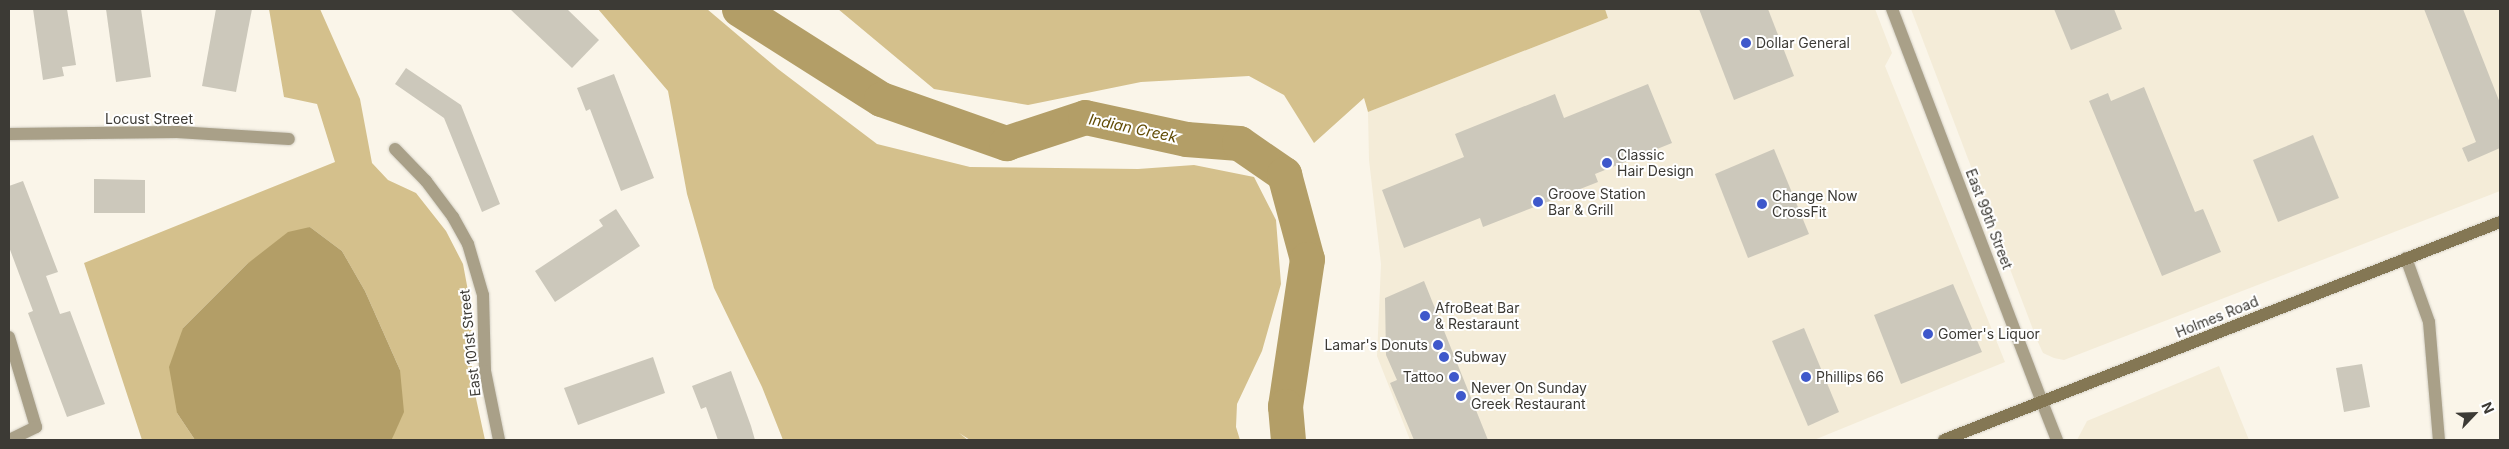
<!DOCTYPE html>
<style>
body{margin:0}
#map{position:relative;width:2509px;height:449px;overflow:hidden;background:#faf5e9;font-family:Inter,sans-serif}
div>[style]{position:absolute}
.built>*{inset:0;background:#f4ecd8}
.green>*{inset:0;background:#d4c08c}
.water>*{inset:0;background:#b39e67}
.river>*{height:35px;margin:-17.5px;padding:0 17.5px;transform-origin:17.5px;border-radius:17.5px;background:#b39e67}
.building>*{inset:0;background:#ccc8bb}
.roads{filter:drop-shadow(0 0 1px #d4d0c5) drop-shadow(0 0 1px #d4d0c5)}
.minor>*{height:12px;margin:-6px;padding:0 6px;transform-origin:6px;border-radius:6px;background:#a9a088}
.tertiary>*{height:12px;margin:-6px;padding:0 6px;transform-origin:6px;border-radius:6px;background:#a9a088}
.secondary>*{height:12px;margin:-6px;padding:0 6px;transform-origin:6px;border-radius:6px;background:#847754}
.dots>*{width:14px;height:14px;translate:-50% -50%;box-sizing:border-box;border:2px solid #fff;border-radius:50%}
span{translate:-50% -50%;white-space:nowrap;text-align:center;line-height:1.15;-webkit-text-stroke:4px #fff;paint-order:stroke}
.poi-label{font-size:14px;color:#3c3a35}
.left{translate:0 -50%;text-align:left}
.right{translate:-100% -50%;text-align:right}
.street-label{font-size:14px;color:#3c3a35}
.water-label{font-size:15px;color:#624c05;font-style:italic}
.frame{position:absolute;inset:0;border:10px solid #3c3a35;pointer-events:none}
.north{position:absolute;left:2449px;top:389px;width:50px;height:50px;-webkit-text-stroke:4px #fff;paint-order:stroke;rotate:66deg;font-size:14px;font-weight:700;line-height:20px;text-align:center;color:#3c3a35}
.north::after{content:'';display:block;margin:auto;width:18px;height:22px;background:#3c3a35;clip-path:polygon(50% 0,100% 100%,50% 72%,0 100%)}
</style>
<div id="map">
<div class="built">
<i style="clip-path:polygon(1605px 9px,1875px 9px,1892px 53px,1885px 66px,2005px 362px,1814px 440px,1410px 440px,1377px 356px,1381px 264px,1369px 160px,1368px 112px,1608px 18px)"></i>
<i style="clip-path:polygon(1911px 9px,2500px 9px,2500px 191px,2064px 360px,2054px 358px,2043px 353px,2037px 340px)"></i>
<i style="clip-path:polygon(2219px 366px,2249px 440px,2077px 440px,2087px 421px)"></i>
</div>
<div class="green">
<i style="clip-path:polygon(269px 9px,320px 9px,360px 99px,372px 163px,388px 180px,416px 193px,446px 231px,463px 264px,471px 307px,472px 380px,485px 440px,389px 440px,392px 439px,400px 370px,365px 291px,342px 251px,310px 227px,247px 264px,183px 328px,177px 413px,195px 440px,142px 440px,84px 263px,335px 162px,317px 104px,284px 97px)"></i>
<i style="clip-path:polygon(598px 9px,707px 9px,778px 69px,877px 144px,970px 167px,1138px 169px,1194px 165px,1254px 177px,1276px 220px,1281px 284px,1262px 351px,1237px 404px,1236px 427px,1240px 440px,970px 440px,959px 433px,968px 440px,783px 440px,762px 387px,714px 288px,687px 194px,668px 91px)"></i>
<i style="clip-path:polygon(838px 9px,1605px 9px,1608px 18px,1368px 112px,1364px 98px,1314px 143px,1284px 95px,1249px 76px,1141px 82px,1028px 105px,934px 89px)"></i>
</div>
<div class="water">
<i style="clip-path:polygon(310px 227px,342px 251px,365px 291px,400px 370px,404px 412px,392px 439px,195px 440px,177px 413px,169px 367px,183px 328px,247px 264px,288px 232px)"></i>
</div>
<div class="river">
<i style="left:739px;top:9px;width:168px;rotate:32.4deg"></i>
<i style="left:881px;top:99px;width:133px;rotate:19.4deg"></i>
<i style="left:1006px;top:143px;width:83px;rotate:-18.2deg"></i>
<i style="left:1085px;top:117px;width:103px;rotate:12.3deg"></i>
<i style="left:1186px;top:139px;width:53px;rotate:4.3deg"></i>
<i style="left:1239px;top:143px;width:55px;rotate:34.6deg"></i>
<i style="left:1284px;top:174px;width:88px;rotate:74.9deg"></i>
<i style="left:1307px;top:259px;width:149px;rotate:98.5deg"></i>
<i style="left:1285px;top:406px;width:34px;rotate:85deg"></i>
</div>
<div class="building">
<i style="clip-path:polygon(33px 9px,67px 9px,76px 65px,62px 67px,64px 76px,43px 80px)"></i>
<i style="clip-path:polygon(106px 9px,141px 9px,151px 77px,116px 82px)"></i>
<i style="clip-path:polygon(216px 9px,252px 9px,236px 92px,202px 86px)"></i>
<i style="clip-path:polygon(510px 9px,567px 9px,599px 40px,572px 68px)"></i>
<i style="clip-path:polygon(1699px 9px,1768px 9px,1794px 76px,1734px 100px)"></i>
<i style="clip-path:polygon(2054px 9px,2114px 9px,2122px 29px,2071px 50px)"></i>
<i style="clip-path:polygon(2424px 9px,2463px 9px,2500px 103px,2500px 148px,2468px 162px,2462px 148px,2476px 142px)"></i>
<i style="clip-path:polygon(406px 68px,461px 105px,500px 204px,482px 212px,444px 118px,395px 84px)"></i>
<i style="clip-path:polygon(614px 74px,654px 178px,621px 191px,590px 109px,586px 111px,577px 88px)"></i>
<i style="clip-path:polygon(1648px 84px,1672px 143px,1595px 174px,1598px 182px,1483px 227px,1480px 218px,1404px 248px,1382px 190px,1464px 157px,1455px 134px,1555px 94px,1564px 118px)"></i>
<i style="clip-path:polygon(2144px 87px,2195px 212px,2203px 209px,2221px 252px,2162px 276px,2089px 101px,2108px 93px,2111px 101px)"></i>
<i style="clip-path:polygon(2313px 135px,2339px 198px,2278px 222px,2253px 160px)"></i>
<i style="clip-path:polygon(1774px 149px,1809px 234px,1748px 258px,1715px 174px)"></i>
<i style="clip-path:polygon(94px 179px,145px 180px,145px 213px,94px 213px)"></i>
<i style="clip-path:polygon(23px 181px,58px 272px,46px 276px,60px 314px,70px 311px,105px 404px,67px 417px,28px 313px,33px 311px,9px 247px,9px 186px)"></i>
<i style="clip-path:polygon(616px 209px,640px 246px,555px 302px,535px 271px,603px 226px,599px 220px)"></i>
<i style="clip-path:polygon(1424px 281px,1488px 440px,1414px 440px,1390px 383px,1397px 380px,1386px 355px,1385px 298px)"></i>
<i style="clip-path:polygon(1953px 284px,1982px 352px,1901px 384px,1874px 315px)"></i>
<i style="clip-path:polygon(1804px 328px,1839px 412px,1808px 426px,1772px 341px)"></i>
<i style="clip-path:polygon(653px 357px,665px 393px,578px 425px,564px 388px)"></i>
<i style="clip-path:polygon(2362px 364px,2370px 407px,2344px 412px,2336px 368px)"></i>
<i style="clip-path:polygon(731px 371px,751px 426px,755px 440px,718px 440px,706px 407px,701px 409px,692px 386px)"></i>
</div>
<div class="roads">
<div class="minor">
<i style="left:9px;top:134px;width:168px;rotate:-0.7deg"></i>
<i style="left:177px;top:132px;width:112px;rotate:3.6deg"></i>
<i style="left:395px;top:149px;width:45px;rotate:45.9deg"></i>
<i style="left:426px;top:181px;width:45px;rotate:53.1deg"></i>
<i style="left:453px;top:217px;width:31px;rotate:61deg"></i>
<i style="left:468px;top:244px;width:53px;rotate:73.6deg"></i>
<i style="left:483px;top:295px;width:76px;rotate:88.5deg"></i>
<i style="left:485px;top:371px;width:70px;rotate:78.5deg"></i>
<i style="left:2406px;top:258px;width:68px;rotate:70.2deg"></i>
<i style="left:2429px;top:322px;width:118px;rotate:85.2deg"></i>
<i style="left:9px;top:337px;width:94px;rotate:73.3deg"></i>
<i style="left:36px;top:427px;width:30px;rotate:154deg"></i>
<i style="left:2042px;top:402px;width:41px;rotate:68.5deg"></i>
</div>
<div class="tertiary">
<i style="left:1892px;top:9px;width:421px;rotate:69.1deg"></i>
</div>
<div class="secondary">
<i style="left:1944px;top:440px;width:597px;rotate:-21.41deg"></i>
</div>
</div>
<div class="dots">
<i style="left:1746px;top:43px;background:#3e58cb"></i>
<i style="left:1607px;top:163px;background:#3e58cb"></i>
<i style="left:1538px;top:202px;background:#3e58cb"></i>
<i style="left:1762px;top:204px;background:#3e58cb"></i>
<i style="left:1425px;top:316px;background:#3e58cb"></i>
<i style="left:1928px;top:334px;background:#3e58cb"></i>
<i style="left:1438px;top:345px;background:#3e58cb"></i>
<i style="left:1444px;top:357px;background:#3e58cb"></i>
<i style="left:1454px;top:377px;background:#3e58cb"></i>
<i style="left:1806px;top:377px;background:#3e58cb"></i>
<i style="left:1461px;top:396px;background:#3e58cb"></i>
</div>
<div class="poi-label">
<span class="left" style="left:1756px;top:43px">Dollar General</span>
<span class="left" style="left:1617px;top:163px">Classic<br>Hair Design</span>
<span class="left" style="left:1548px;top:202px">Groove Station<br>Bar &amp; Grill</span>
<span class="left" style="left:1772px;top:204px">Change Now<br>CrossFit</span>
<span class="left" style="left:1435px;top:316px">AfroBeat Bar<br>&amp; Restaraunt</span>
<span class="left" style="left:1938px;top:334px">Gomer's Liquor</span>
<span class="right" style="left:1428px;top:345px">Lamar's Donuts</span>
<span class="left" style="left:1454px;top:357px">Subway</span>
<span class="right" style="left:1444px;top:377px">Tattoo</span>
<span class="left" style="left:1816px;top:377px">Phillips 66</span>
<span class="left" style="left:1471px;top:396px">Never On Sunday<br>Greek Restaurant</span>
</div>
<div class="street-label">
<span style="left:149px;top:119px">Locust Street</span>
<span style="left:1989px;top:219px;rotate:69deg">East 99th Street</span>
<span style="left:2217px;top:317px;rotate:-22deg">Holmes Road</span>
<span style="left:470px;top:343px;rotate:-96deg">East 101st Street</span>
</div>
<div class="water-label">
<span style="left:1133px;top:128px;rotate:12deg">Indian Creek</span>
</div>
<div class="frame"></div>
<div class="north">N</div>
</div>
